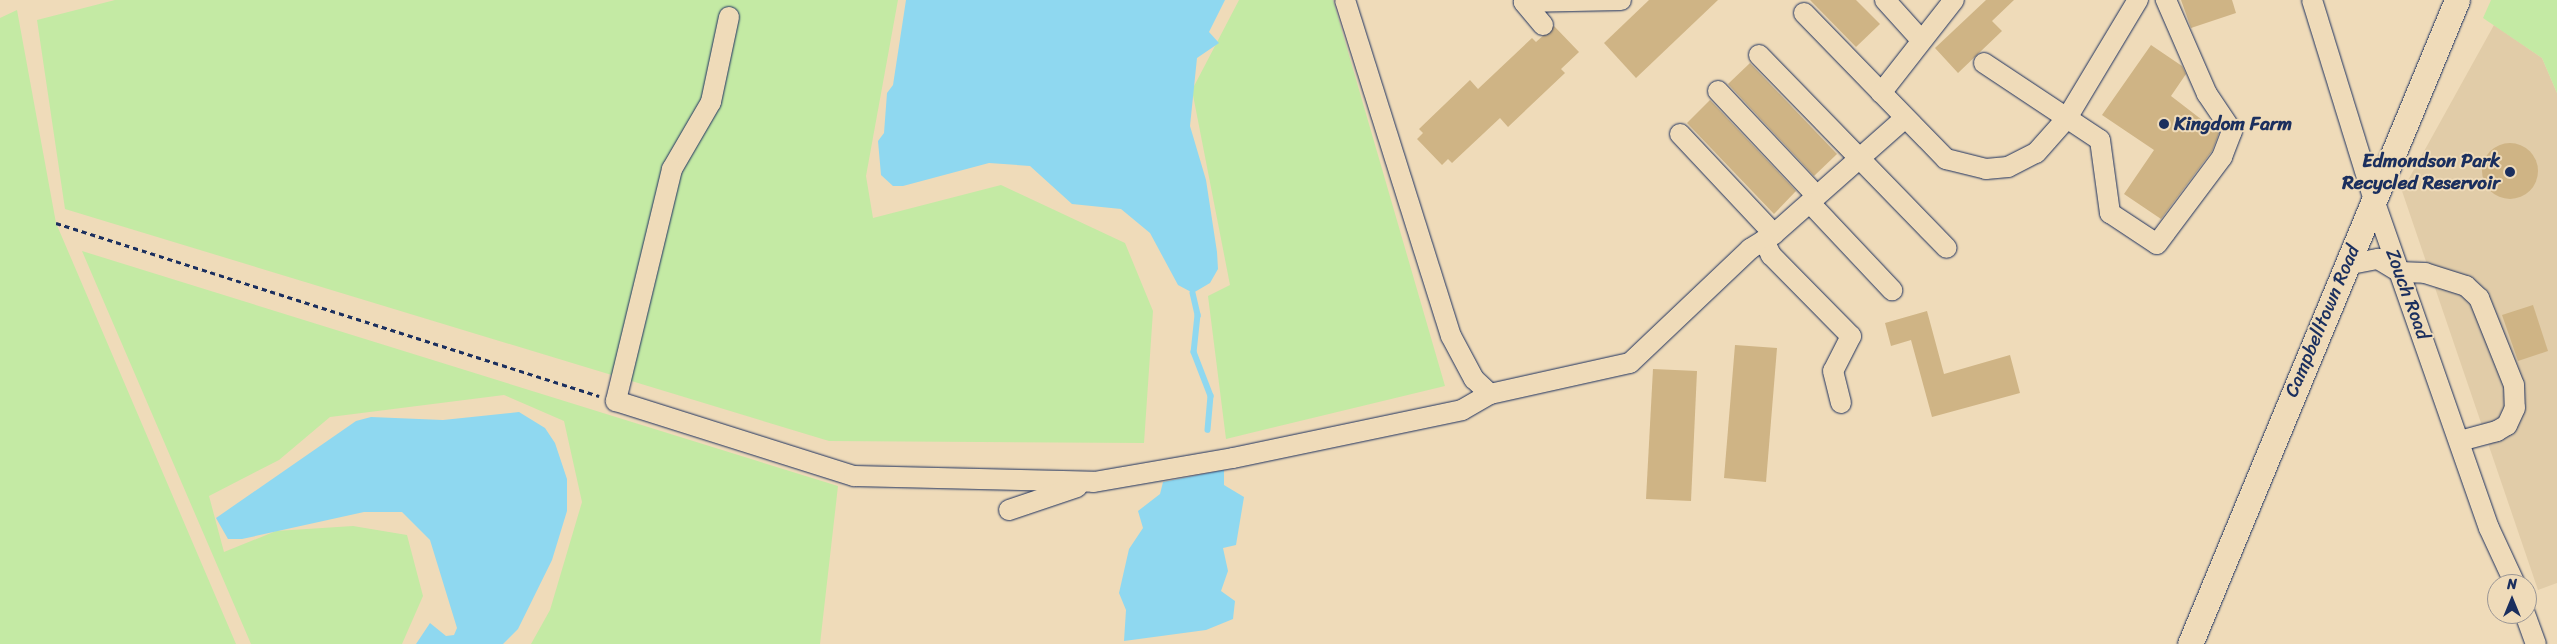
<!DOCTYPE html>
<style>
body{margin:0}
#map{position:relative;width:2557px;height:644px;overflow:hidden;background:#efdbb9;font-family:Sriracha,sans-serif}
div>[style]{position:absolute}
.built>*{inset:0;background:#e1cca8}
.green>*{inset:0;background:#c4eaa4}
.water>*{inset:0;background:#8fd8f0}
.stream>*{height:5.5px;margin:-2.75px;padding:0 2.75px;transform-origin:2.75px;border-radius:2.75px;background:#8fd8f0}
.building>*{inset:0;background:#cfb485}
.round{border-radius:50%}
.path>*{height:3px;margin-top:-1.5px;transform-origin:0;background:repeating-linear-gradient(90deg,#1b2f5e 0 5px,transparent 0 9px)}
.roads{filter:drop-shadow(0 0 1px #1b2f5e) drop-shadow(0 0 1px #1b2f5e)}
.minor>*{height:20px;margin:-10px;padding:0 10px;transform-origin:10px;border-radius:10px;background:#efdbb9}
.major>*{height:25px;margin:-12.5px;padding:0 12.5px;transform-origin:12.5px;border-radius:12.5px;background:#efdbb9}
.dots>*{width:14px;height:14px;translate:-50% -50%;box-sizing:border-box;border:2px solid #efdbb9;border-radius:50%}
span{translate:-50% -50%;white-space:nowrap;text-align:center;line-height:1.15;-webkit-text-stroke:4px #efdbb9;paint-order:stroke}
.poi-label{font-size:19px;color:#1b2f5e;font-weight:700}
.left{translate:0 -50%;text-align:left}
.right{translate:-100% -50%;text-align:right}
.street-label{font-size:19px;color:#1b2f5e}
.north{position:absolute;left:2487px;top:574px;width:50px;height:50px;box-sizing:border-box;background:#efdbb9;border:1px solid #9a9695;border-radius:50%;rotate:0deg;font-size:14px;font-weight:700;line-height:20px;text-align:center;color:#1b2f5e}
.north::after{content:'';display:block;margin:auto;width:18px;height:22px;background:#1b2f5e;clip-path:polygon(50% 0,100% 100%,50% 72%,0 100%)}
</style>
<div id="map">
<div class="built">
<i style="clip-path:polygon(2494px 25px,2542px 58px,2557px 93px,2557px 583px,2538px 590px,2402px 191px)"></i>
</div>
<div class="green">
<i style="clip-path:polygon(115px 0,898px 0,866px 176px,873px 218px,1001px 185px,1125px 243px,1153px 311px,1144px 443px,829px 441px,65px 209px,37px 20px)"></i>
<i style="clip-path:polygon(1239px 0,1333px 0,1445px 386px,1226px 439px,1208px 296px,1230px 285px,1192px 90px)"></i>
<i style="clip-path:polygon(2491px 0,2557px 0,2557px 93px,2542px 58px,2483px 18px)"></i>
<i style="clip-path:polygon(17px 10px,56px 223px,236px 644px,0 644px,0 18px)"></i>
<i style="clip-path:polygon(82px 251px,838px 486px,820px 644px,531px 644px,550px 610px,582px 502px,564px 421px,504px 395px,330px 417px,279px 460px,209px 496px,224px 552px,276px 531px,353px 526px,407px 535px,423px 596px,402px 644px,251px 644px)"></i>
</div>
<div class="water">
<i style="clip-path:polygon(906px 0,1225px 0,1209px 32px,1219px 43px,1197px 58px,1190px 126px,1206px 180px,1217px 252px,1218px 269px,1210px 283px,1193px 293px,1178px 285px,1150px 233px,1121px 209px,1072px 204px,1030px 166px,989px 163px,903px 186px,893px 186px,881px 175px,878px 141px,884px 133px,887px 93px,893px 85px)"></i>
<i style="clip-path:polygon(519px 412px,545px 428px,555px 443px,567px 479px,567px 511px,552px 560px,518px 629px,503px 644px,416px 644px,430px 623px,446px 636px,454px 635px,457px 628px,430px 540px,402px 512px,364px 512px,242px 539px,228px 539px,216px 518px,356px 421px,371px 417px,443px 420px)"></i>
<i style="clip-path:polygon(1224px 470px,1224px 485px,1244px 497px,1236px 545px,1223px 548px,1228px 571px,1221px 591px,1235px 601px,1233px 619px,1206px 630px,1124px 641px,1126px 610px,1119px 593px,1129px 549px,1143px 528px,1138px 511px,1160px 494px,1163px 482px)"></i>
</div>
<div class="stream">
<i style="left:1193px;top:293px;width:23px;rotate:77deg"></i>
<i style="left:1198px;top:315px;width:37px;rotate:96deg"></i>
<i style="left:1194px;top:352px;width:47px;rotate:68.9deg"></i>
<i style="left:1211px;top:396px;width:34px;rotate:95deg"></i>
</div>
<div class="building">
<i style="clip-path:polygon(1649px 0,1718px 0,1636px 78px,1604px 43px)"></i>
<i style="clip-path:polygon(1810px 0,1856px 0,1880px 24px,1856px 47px)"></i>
<i style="clip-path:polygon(1986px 0,2014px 0,1992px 21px,2002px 31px,1958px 73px,1935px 48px)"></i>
<i style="clip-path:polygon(2181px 0,2232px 0,2236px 13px,2191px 28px)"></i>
<i style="clip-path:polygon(1554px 26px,1579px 52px,1561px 69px,1565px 73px,1508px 127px,1500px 118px,1452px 163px,1448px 159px,1442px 165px,1417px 139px,1423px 133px,1419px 129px,1470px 80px,1478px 89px,1532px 38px,1536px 42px)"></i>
<i style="clip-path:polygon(2151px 45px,2182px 66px,2186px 74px,2171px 96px,2219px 133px,2212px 151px,2161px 219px,2124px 194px,2154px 150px,2102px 115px)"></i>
<i style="clip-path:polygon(1750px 63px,1837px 154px,1814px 176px,1728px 84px)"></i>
<i style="clip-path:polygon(1710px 100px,1796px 191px,1774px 214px,1687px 123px)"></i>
<i class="round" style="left:2482px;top:143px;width:56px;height:56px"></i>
<i style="clip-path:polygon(2533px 305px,2548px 351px,2518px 361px,2502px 315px)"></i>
<i style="clip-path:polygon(1927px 311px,1944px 374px,2010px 355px,2020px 393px,1932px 417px,1911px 340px,1891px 346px,1885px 323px)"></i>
<i style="clip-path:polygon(1735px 345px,1777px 348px,1766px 482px,1724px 478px)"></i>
<i style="clip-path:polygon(1653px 369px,1697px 371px,1691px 501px,1646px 499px)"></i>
</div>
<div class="path">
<i style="left:56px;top:223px;width:570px;rotate:17.67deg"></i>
</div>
<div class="roads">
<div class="minor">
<i style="left:1345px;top:0;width:352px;rotate:72.5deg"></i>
<i style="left:1451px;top:336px;width:49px;rotate:61.9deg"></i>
<i style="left:1474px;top:379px;width:22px;rotate:43deg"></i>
<i style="left:1490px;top:394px;width:143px;rotate:-12.5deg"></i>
<i style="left:1630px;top:363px;width:166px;rotate:-43.5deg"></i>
<i style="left:1750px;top:249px;width:28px;rotate:-32deg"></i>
<i style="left:1774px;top:234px;width:174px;rotate:-41.5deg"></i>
<i style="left:1885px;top:0;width:54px;rotate:48deg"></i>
<i style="left:2312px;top:0;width:206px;rotate:72.8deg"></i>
<i style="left:2373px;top:197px;width:351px;rotate:70.7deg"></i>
<i style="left:2489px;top:528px;width:62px;rotate:65.1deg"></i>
<i style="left:1804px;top:13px;width:204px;rotate:45.8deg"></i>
<i style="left:1946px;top:159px;width:41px;rotate:14deg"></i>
<i style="left:1986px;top:169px;width:22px;rotate:-5deg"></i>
<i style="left:2008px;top:167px;width:31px;rotate:-27deg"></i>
<i style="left:2036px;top:153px;width:47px;rotate:-48.5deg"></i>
<i style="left:2067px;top:118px;width:138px;rotate:-59deg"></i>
<i style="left:729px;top:17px;width:87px;rotate:102deg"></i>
<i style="left:711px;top:102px;width:78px;rotate:120.2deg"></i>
<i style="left:672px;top:169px;width:239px;rotate:103.6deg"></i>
<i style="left:616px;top:401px;width:250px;rotate:17.5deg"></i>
<i style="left:854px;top:476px;width:240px;rotate:1.4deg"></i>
<i style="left:1094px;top:482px;width:141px;rotate:-9.8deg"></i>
<i style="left:1233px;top:458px;width:234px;rotate:-11.8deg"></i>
<i style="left:1462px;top:410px;width:32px;rotate:-30deg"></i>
<i style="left:1543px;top:25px;width:30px;rotate:-130deg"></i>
<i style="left:1524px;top:2px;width:97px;rotate:-1.2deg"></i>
<i style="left:1759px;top:55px;width:269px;rotate:45.8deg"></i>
<i style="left:1984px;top:63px;width:139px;rotate:33.6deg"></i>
<i style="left:2100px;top:140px;width:74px;rotate:82.2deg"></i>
<i style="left:2110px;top:213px;width:56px;rotate:33.4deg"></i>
<i style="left:2157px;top:244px;width:109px;rotate:-53.2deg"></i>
<i style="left:2222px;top:157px;width:28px;rotate:-69deg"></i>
<i style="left:2232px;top:131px;width:45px;rotate:-124deg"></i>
<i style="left:2207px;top:94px;width:103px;rotate:-113.6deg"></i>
<i style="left:1718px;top:91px;width:144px;rotate:46.7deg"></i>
<i style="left:1881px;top:93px;width:118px;rotate:-51.9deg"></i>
<i style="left:1680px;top:134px;width:137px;rotate:46.8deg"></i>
<i style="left:1810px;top:203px;width:120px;rotate:46.7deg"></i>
<i style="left:1764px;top:240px;width:17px;rotate:65deg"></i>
<i style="left:1771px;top:255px;width:114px;rotate:45.4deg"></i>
<i style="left:1851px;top:336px;width:39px;rotate:117deg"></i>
<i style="left:1833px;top:371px;width:33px;rotate:76deg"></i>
<i style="left:2346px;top:265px;width:33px;rotate:-11deg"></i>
<i style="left:2378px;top:259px;width:26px;rotate:31deg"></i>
<i style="left:2400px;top:272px;width:25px;rotate:2deg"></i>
<i style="left:2425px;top:273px;width:43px;rotate:17.6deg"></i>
<i style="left:2466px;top:286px;width:18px;rotate:43deg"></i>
<i style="left:2479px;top:298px;width:94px;rotate:68.1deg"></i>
<i style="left:2514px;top:385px;width:23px;rotate:88deg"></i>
<i style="left:2515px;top:408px;width:19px;rotate:115deg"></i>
<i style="left:2507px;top:425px;width:12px;rotate:149deg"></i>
<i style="left:2497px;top:431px;width:39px;rotate:165deg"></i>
<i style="left:1009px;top:510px;width:72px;rotate:-18.7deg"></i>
<i style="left:2525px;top:614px;width:32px;rotate:70deg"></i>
</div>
<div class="major">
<i style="left:2190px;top:644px;width:697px;rotate:-67.48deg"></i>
</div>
</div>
<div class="dots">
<i style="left:2164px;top:124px;background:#1b2f5e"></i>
<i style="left:2510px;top:172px;background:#1b2f5e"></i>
</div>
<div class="poi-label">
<span class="left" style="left:2174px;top:124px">Kingdom Farm</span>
<span class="right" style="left:2500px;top:172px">Edmondson Park<br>Recycled Reservoir</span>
</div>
<div class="street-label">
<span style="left:2408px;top:294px;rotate:70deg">Zouch Road</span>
<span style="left:2322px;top:321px;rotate:-67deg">Campbelltown Road</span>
</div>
<div class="north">N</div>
</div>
